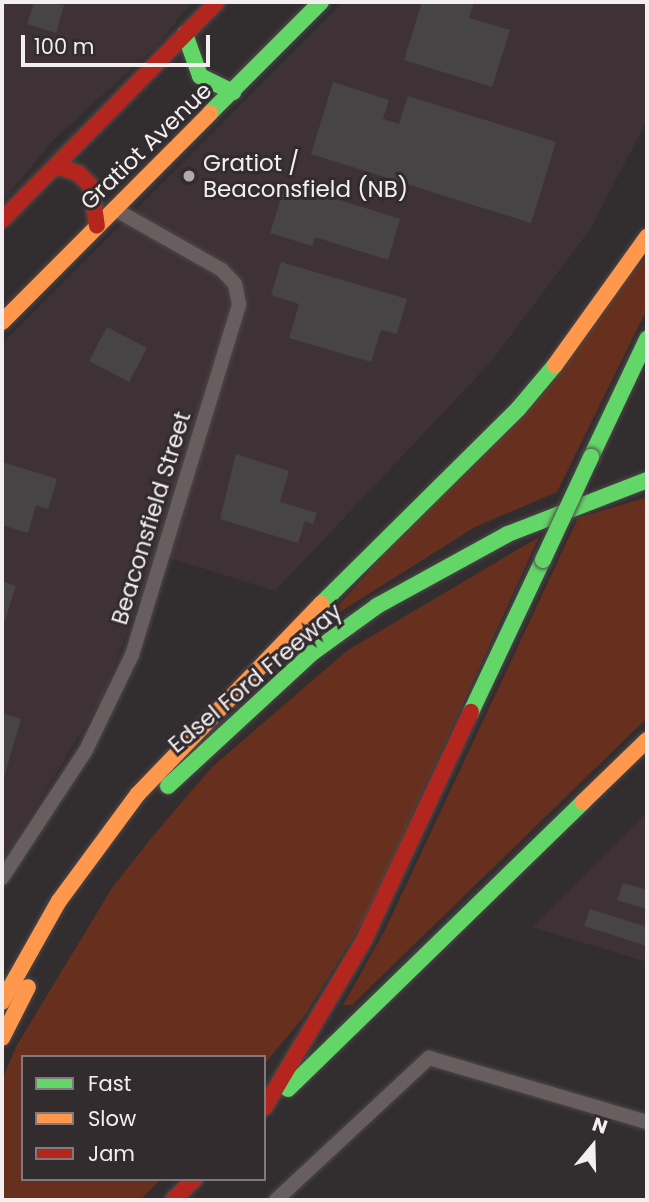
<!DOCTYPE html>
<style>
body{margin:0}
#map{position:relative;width:649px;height:1202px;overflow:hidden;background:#322d2f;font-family:Poppins,sans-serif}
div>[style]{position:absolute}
.built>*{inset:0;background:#3f3236}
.green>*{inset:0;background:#67301e}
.building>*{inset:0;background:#474446}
.roads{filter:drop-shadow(0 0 2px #4c494a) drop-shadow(0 0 2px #4c494a)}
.street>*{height:14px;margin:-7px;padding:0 7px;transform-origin:7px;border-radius:7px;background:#695e5f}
.fast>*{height:16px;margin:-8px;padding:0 8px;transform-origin:8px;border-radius:8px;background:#63d668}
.slow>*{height:16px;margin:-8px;padding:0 8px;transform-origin:8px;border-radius:8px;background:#ff974d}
.jam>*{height:16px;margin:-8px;padding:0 8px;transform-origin:8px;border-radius:8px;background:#b3261e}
.bridges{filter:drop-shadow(0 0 2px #4c494a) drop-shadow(0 0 2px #4c494a)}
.fast-bridge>*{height:16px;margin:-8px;padding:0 8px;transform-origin:8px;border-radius:8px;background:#63d668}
.dots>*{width:19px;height:19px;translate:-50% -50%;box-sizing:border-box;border:4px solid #332c2e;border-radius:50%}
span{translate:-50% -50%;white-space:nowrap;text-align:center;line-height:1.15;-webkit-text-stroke:6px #332c2e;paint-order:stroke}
.street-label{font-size:23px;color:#f3eef0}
.poi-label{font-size:23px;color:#f3eef0}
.left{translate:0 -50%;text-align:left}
.frame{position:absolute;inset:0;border:4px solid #f3eef0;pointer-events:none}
.legend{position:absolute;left:21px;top:1055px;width:245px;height:126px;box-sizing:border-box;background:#332c2e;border:2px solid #807a7c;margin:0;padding:9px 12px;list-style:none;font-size:21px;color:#f3eef0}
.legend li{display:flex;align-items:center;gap:14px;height:35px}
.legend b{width:35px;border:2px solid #807a7c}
.north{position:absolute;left:558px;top:1111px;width:70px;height:70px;-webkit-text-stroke:5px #332c2e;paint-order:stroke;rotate:19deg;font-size:19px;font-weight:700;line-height:28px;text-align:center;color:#f3eef0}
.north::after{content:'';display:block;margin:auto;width:24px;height:32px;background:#f3eef0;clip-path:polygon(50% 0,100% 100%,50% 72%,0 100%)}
.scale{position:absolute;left:21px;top:35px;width:189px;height:32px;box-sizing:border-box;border:4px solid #f3eef0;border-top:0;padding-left:9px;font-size:21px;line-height:24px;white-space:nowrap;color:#f3eef0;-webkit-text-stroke:5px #332c2e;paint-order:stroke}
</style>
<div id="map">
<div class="built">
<i style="clip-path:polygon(2px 2px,192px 2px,156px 47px,54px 139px,2px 202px)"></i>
<i style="clip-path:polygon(344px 2px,647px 2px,647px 120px,591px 228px,489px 364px,275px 591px,157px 554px,102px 699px,2px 861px,2px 344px)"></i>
<i style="clip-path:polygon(647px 813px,647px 962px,532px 927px)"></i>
</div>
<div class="green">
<i style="clip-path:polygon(647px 256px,647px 309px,557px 492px,475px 527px,324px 622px)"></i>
<i style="clip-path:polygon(647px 497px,647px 718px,352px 1005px,343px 1005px,385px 930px,578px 518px)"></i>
<i style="clip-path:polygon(539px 537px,364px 920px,303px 1018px,264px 1064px,264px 1057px,23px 1057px,23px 1179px,161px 1179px,140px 1200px,2px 1200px,2px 1080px,17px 1045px,112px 888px,153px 836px,212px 767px,348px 650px)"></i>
</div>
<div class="building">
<i style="clip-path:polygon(34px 2px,64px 5px,56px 33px,27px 24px)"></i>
<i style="clip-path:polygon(422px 2px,474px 2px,469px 18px,510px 30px,492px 87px,404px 60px)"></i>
<i style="clip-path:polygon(333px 82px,389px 100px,383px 119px,399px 124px,408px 96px,556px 142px,531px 223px,311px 154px)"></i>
<i style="clip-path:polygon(286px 183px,400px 219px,388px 260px,315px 237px,312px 246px,270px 233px)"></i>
<i style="clip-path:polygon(281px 262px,407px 299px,397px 334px,381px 330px,371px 362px,289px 338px,299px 304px,271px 295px)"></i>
<i style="clip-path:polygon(107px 327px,147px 348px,129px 382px,89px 361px)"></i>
<i style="clip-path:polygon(236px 454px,289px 471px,280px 502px,317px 513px,313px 524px,305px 521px,298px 543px,220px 519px)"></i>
<i style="clip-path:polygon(2px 462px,57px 479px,48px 509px,36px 505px,28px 533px,2px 525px)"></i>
<i style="clip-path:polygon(2px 581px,16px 586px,2px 629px)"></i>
<i style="clip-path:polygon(2px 713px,21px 719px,2px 784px)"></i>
<i style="clip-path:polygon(623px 883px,647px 890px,647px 909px,617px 900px)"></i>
<i style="clip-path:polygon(590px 909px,647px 927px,647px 946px,584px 926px)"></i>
</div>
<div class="roads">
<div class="street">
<i style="left:2px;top:878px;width:153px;rotate:-56.7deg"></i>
<i style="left:86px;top:750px;width:106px;rotate:-64.2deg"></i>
<i style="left:132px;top:655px;width:367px;rotate:-73deg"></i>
<i style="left:239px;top:304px;width:20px;rotate:-101deg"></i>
<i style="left:235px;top:284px;width:19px;rotate:-133deg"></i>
<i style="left:222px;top:270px;width:124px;rotate:-150.5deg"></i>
<i style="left:276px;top:1200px;width:209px;rotate:-42.9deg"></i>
<i style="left:429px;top:1058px;width:227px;rotate:16.4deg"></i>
</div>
<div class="fast">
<i style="left:185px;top:34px;width:45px;rotate:70.3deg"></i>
<i style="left:200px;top:76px;width:37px;rotate:26deg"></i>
<i style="left:210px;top:113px;width:157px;rotate:-45deg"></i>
<i style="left:591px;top:457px;width:131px;rotate:-64.6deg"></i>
<i style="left:321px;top:604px;width:277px;rotate:-44.7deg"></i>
<i style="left:518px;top:409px;width:57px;rotate:-49.9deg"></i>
<i style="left:471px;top:712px;width:168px;rotate:-64.7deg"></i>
<i style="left:168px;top:786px;width:196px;rotate:-42.7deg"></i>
<i style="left:312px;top:653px;width:80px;rotate:-35.9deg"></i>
<i style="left:377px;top:606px;width:149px;rotate:-28.8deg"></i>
<i style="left:508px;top:534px;width:149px;rotate:-21.2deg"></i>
<i style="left:288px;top:1089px;width:412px;rotate:-44.2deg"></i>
</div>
<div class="slow">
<i style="left:2px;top:322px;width:295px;rotate:-45.1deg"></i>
<i style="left:555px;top:365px;width:158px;rotate:-54.3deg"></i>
<i style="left:583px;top:802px;width:89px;rotate:-44.1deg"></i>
<i style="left:2px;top:1002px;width:116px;rotate:-60.6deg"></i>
<i style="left:59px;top:901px;width:133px;rotate:-53.6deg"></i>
<i style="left:138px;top:794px;width:264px;rotate:-46.1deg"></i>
<i style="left:2px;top:1038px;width:57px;rotate:-63deg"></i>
</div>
<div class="jam">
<i style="left:56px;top:166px;width:23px;rotate:18deg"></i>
<i style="left:78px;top:173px;width:18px;rotate:45deg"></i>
<i style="left:91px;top:186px;width:40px;rotate:81.5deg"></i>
<i style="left:2px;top:220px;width:306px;rotate:-45.4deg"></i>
<i style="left:264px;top:1108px;width:196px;rotate:-59.2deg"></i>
<i style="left:364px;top:940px;width:252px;rotate:-64.9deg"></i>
<i style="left:173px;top:1200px;width:30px;rotate:-44deg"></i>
</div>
</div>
<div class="bridges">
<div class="fast-bridge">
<i style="left:543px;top:560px;width:114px;rotate:-65deg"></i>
</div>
</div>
<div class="dots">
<i style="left:189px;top:176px;background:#afaaac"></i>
</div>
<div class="street-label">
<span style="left:146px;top:146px;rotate:-44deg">Gratiot Avenue</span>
<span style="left:151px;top:518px;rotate:-73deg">Beaconsfield Street</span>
<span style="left:255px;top:678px;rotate:-40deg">Edsel Ford Freeway</span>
</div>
<div class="poi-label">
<span class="left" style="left:203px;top:176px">Gratiot /<br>Beaconsfield (NB)</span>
</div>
<div class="frame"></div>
<ul class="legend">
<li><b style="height:9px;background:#63d668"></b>Fast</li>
<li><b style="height:9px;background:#ff974d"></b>Slow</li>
<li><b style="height:9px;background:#b3261e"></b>Jam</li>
</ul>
<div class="north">N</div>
<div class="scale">100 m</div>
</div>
